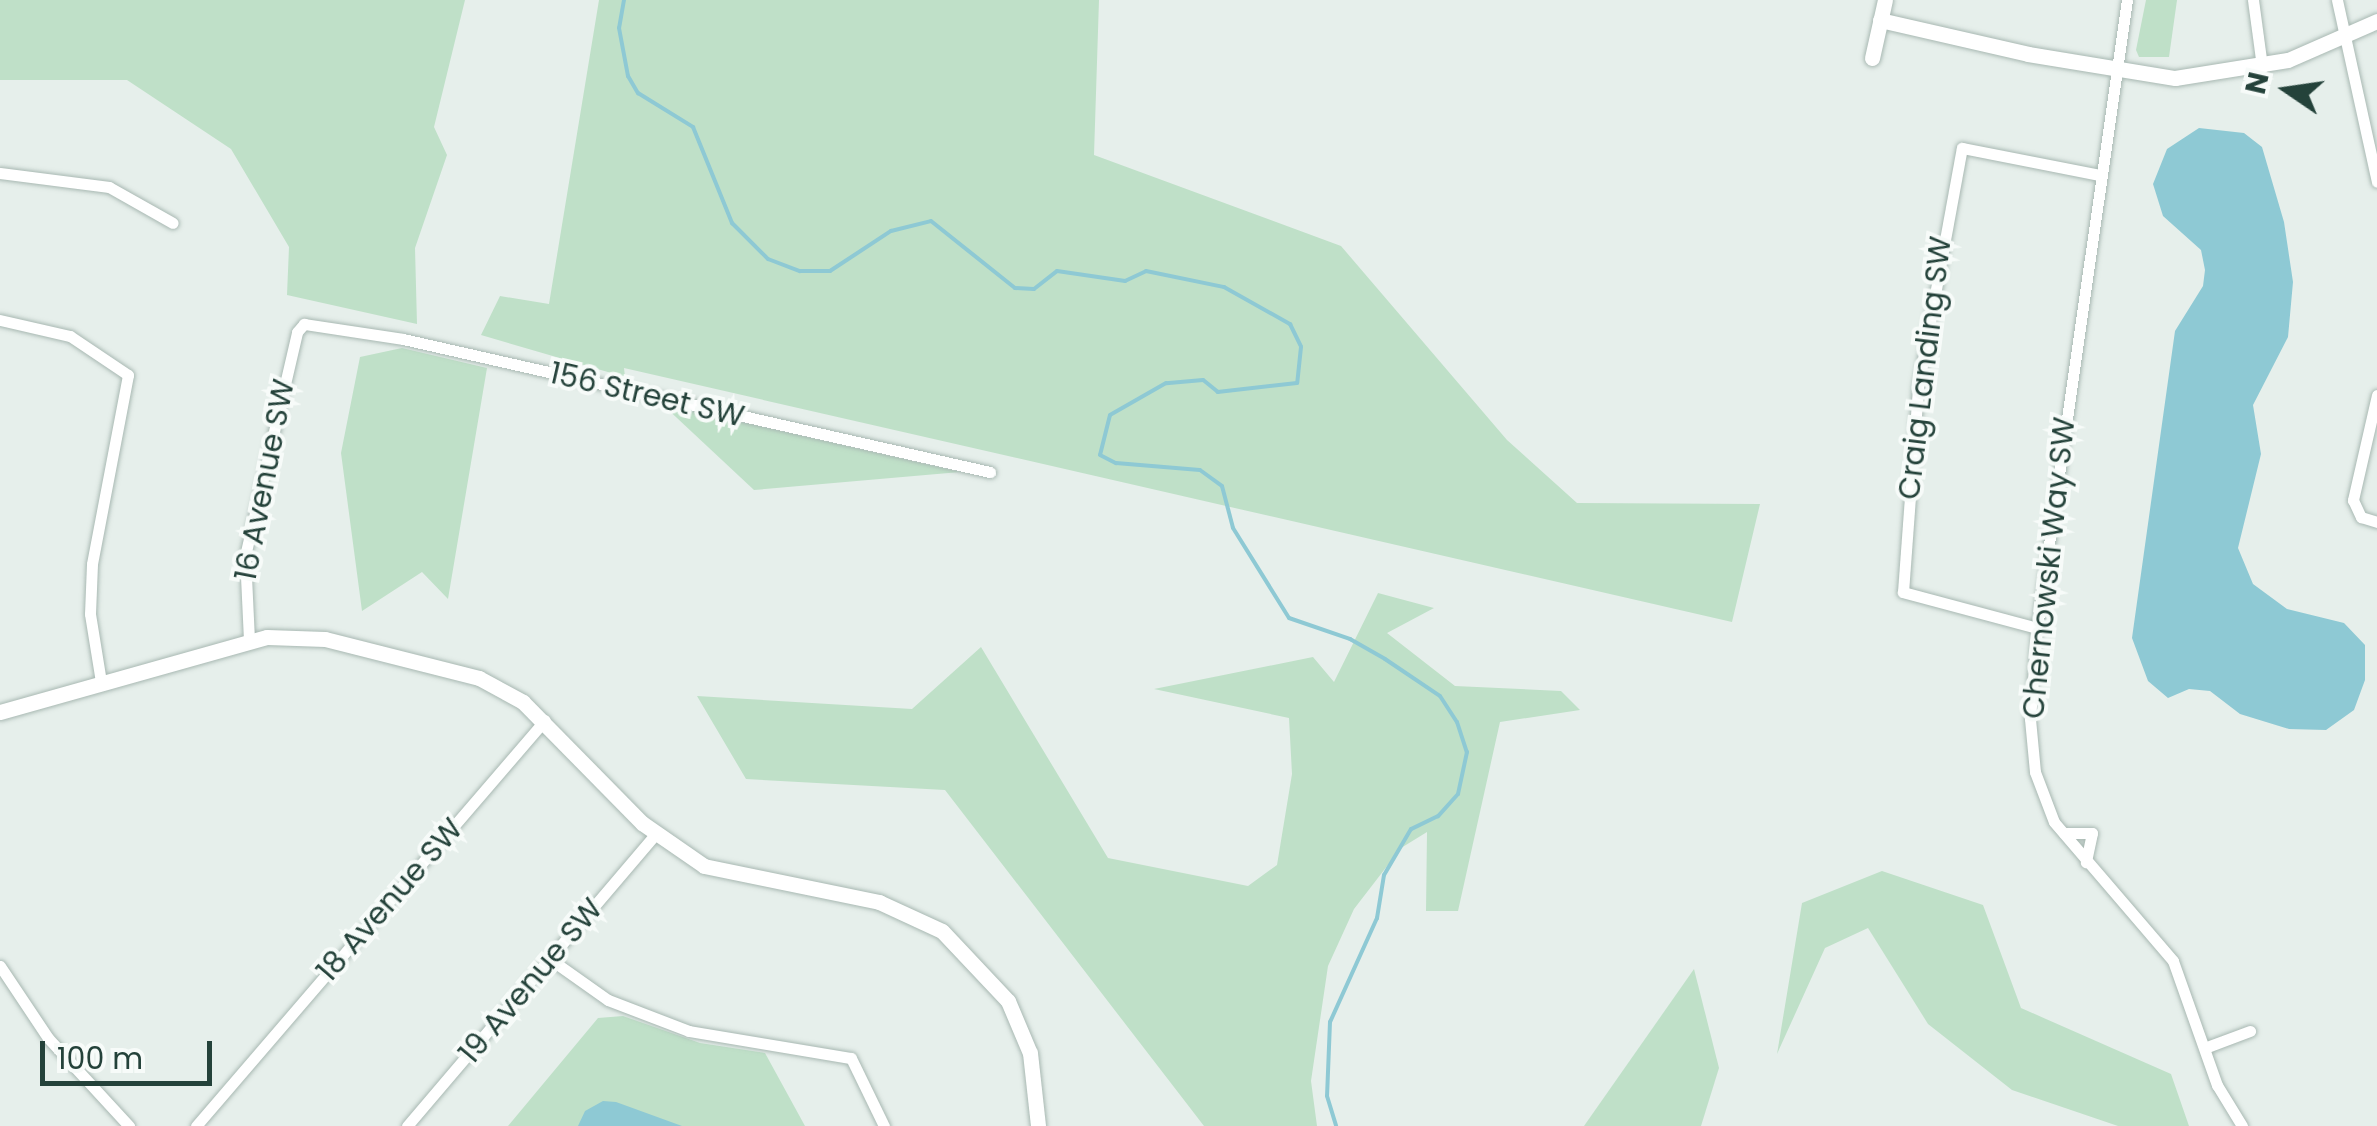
<!DOCTYPE html>
<style>
body{margin:0}
#map{position:relative;width:2377px;height:1126px;overflow:hidden;background:#e6efeb;font-family:Poppins,sans-serif}
div>[style]{position:absolute}
.green>*{inset:0;background:#bfe0c8}
.water>*{inset:0;background:#8ec9d4}
.stream>*{height:4px;margin:-2px;padding:0 2px;transform-origin:2px;border-radius:2px;background:#8ec9d4}
.roads{filter:drop-shadow(0 0 2px #a8b8b2) drop-shadow(0 0 2px #a8b8b2)}
.street>*{height:11px;margin:-5.5px;padding:0 5.5px;transform-origin:5.5px;border-radius:5.5px;background:#fff}
.secondary>*{height:15px;margin:-7.5px;padding:0 7.5px;transform-origin:7.5px;border-radius:7.5px;background:#fff}
span{translate:-50% -50%;white-space:nowrap;text-align:center;line-height:1.15;-webkit-text-stroke:8px #f7fbf9;paint-order:stroke}
.street-label{font-size:30px;color:#24423a}
.north{position:absolute;left:2237px;top:40px;width:100px;height:100px;-webkit-text-stroke:8px #f7fbf9;paint-order:stroke;rotate:283deg;font-size:28px;font-weight:700;line-height:40px;text-align:center;color:#24423a}
.north::after{content:'';display:block;margin:auto;width:35px;height:45px;background:#24423a;clip-path:polygon(50% 0,100% 100%,50% 72%,0 100%)}
.scale{position:absolute;left:40px;top:1041px;width:172px;height:45px;box-sizing:border-box;border:5px solid #24423a;border-top:0;padding-left:12px;font-size:30px;line-height:35px;white-space:nowrap;color:#24423a;-webkit-text-stroke:8px #f7fbf9;paint-order:stroke}
</style>
<div id="map">
<div class="green">
<i style="clip-path:polygon(0 0,465px 0,434px 127px,447px 155px,415px 248px,417px 324px,287px 295px,289px 247px,231px 149px,127px 80px,0 80px)"></i>
<i style="clip-path:polygon(599px 0,1099px 0,1094px 155px,1341px 246px,1507px 440px,1577px 503px,1760px 504px,1732px 622px,624px 368px,625px 377px,481px 335px,500px 296px,549px 304px)"></i>
<i style="clip-path:polygon(2146px 0,2177px 0,2169px 57px,2139px 57px,2136px 50px)"></i>
<i style="clip-path:polygon(402px 348px,487px 368px,448px 599px,422px 572px,362px 611px,341px 453px,360px 357px)"></i>
<i style="clip-path:polygon(662px 404px,960px 472px,754px 490px)"></i>
<i style="clip-path:polygon(1378px 593px,1434px 608px,1387px 633px,1455px 686px,1561px 691px,1580px 710px,1500px 722px,1458px 911px,1426px 911px,1427px 832px,1401px 848px,1354px 909px,1328px 966px,1311px 1081px,1317px 1126px,1204px 1126px,945px 790px,746px 779px,697px 696px,912px 709px,981px 647px,1108px 858px,1248px 886px,1277px 865px,1292px 774px,1289px 718px,1154px 689px,1313px 657px,1334px 682px)"></i>
<i style="clip-path:polygon(1882px 871px,1983px 905px,2021px 1008px,2171px 1074px,2189px 1126px,2118px 1126px,2012px 1090px,1928px 1024px,1868px 928px,1825px 948px,1777px 1054px,1802px 903px)"></i>
<i style="clip-path:polygon(1694px 969px,1719px 1068px,1701px 1126px,1584px 1126px)"></i>
<i style="clip-path:polygon(623px 1016px,700px 1043px,765px 1053px,805px 1126px,508px 1126px,598px 1018px)"></i>
</div>
<div class="water">
<i style="clip-path:polygon(2199px 128px,2244px 133px,2262px 147px,2284px 222px,2293px 282px,2288px 337px,2253px 405px,2261px 454px,2238px 548px,2253px 584px,2287px 609px,2344px 623px,2365px 645px,2365px 680px,2354px 710px,2326px 730px,2289px 729px,2240px 714px,2210px 691px,2189px 689px,2168px 698px,2148px 681px,2132px 638px,2175px 331px,2203px 286px,2205px 270px,2201px 250px,2163px 216px,2153px 184px,2167px 149px)"></i>
<i style="clip-path:polygon(603px 1101px,616px 1102px,682px 1126px,578px 1126px,585px 1111px)"></i>
</div>
<div class="stream">
<i style="left:624px;top:0;width:28px;rotate:100deg"></i>
<i style="left:619px;top:28px;width:49px;rotate:79.4deg"></i>
<i style="left:628px;top:76px;width:20px;rotate:60deg"></i>
<i style="left:638px;top:93px;width:65px;rotate:31.7deg"></i>
<i style="left:693px;top:127px;width:104px;rotate:67.9deg"></i>
<i style="left:732px;top:223px;width:51px;rotate:45deg"></i>
<i style="left:768px;top:259px;width:34px;rotate:21deg"></i>
<i style="left:800px;top:271px;width:30px"></i>
<i style="left:830px;top:271px;width:73px;rotate:-33.3deg"></i>
<i style="left:891px;top:231px;width:41px;rotate:-14deg"></i>
<i style="left:931px;top:221px;width:107px;rotate:38.6deg"></i>
<i style="left:1015px;top:288px;width:19px;rotate:3deg"></i>
<i style="left:1034px;top:289px;width:29px;rotate:-38deg"></i>
<i style="left:1057px;top:271px;width:69px;rotate:8.4deg"></i>
<i style="left:1125px;top:281px;width:23px;rotate:-25deg"></i>
<i style="left:1146px;top:271px;width:80px;rotate:11.6deg"></i>
<i style="left:1224px;top:287px;width:76px;rotate:29.3deg"></i>
<i style="left:1290px;top:324px;width:25px;rotate:64deg"></i>
<i style="left:1301px;top:347px;width:36px;rotate:96deg"></i>
<i style="left:1297px;top:383px;width:80px;rotate:173.5deg"></i>
<i style="left:1218px;top:392px;width:19px;rotate:-141deg"></i>
<i style="left:1203px;top:380px;width:37px;rotate:175deg"></i>
<i style="left:1166px;top:383px;width:64px;rotate:150.3deg"></i>
<i style="left:1110px;top:415px;width:41px;rotate:104deg"></i>
<i style="left:1100px;top:455px;width:18px;rotate:27deg"></i>
<i style="left:1116px;top:463px;width:84px;rotate:4.8deg"></i>
<i style="left:1200px;top:470px;width:27px;rotate:36deg"></i>
<i style="left:1222px;top:486px;width:43px;rotate:75.3deg"></i>
<i style="left:1233px;top:528px;width:106px;rotate:58.1deg"></i>
<i style="left:1289px;top:618px;width:65px;rotate:19deg"></i>
<i style="left:1350px;top:639px;width:40px;rotate:29.7deg"></i>
<i style="left:1385px;top:659px;width:66px;rotate:33.9deg"></i>
<i style="left:1440px;top:696px;width:31px;rotate:57deg"></i>
<i style="left:1457px;top:722px;width:32px;rotate:72deg"></i>
<i style="left:1467px;top:752px;width:43px;rotate:102.1deg"></i>
<i style="left:1458px;top:794px;width:30px;rotate:132deg"></i>
<i style="left:1438px;top:816px;width:30px;rotate:154deg"></i>
<i style="left:1411px;top:829px;width:53px;rotate:120.4deg"></i>
<i style="left:1384px;top:875px;width:44px;rotate:99.2deg"></i>
<i style="left:1377px;top:918px;width:114px;rotate:114.3deg"></i>
<i style="left:1330px;top:1022px;width:74px;rotate:92.3deg"></i>
<i style="left:1327px;top:1096px;width:31px;rotate:73deg"></i>
</div>
<div class="roads">
<div class="street">
<i style="left:2127px;top:0;width:634px;rotate:98.16deg"></i>
<i style="left:2037px;top:628px;width:91px;rotate:94.4deg"></i>
<i style="left:2030px;top:719px;width:53px;rotate:84.6deg"></i>
<i style="left:2035px;top:772px;width:53px;rotate:69.2deg"></i>
<i style="left:2054px;top:822px;width:183px;rotate:49.4deg"></i>
<i style="left:2173px;top:961px;width:132px;rotate:70.5deg"></i>
<i style="left:2217px;top:1085px;width:48px;rotate:58.6deg"></i>
<i style="left:2253px;top:0;width:68px;rotate:82.3deg"></i>
<i style="left:2337px;top:0;width:186px;rotate:77.6deg"></i>
<i style="left:0;top:173px;width:110px;rotate:7.3deg"></i>
<i style="left:109px;top:187px;width:73px;rotate:29.4deg"></i>
<i style="left:0;top:320px;width:72px;rotate:12.9deg"></i>
<i style="left:70px;top:336px;width:70px;rotate:33.9deg"></i>
<i style="left:128px;top:375px;width:192px;rotate:100.8deg"></i>
<i style="left:92px;top:564px;width:50px;rotate:92.3deg"></i>
<i style="left:90px;top:614px;width:69px;rotate:80.8deg"></i>
<i style="left:2377px;top:395px;width:108px;rotate:102.9deg"></i>
<i style="left:2353px;top:500px;width:19px;rotate:65deg"></i>
<i style="left:2361px;top:517px;width:17px;rotate:17deg"></i>
<i style="left:2037px;top:628px;width:139px;rotate:-165deg"></i>
<i style="left:1903px;top:592px;width:206px;rotate:-85.8deg"></i>
<i style="left:1918px;top:387px;width:243px;rotate:-79.6deg"></i>
<i style="left:1962px;top:148px;width:140px;rotate:11.1deg"></i>
<i style="left:249px;top:640px;width:84px;rotate:-92.7deg"></i>
<i style="left:245px;top:556px;width:230px;rotate:-76.9deg"></i>
<i style="left:297px;top:332px;width:11px;rotate:-49deg"></i>
<i style="left:304px;top:324px;width:100px;rotate:8.6deg"></i>
<i style="left:403px;top:339px;width:602px;rotate:12.77deg"></i>
<i style="left:2064px;top:833px;width:28px"></i>
<i style="left:2092px;top:833px;width:30px;rotate:102deg"></i>
<i style="left:550px;top:959px;width:71px;rotate:35.3deg"></i>
<i style="left:608px;top:1000px;width:87px;rotate:20.9deg"></i>
<i style="left:689px;top:1031px;width:164px;rotate:9.5deg"></i>
<i style="left:851px;top:1058px;width:76px;rotate:64.1deg"></i>
<i style="left:0;top:966px;width:87px;rotate:56.3deg"></i>
<i style="left:48px;top:1038px;width:120px;rotate:47.4deg"></i>
<i style="left:2207px;top:1047px;width:46px;rotate:-20.4deg"></i>
<i style="left:196px;top:1126px;width:535px;rotate:-49.32deg"></i>
<i style="left:407px;top:1126px;width:382px;rotate:-49.6deg"></i>
</div>
<div class="secondary">
<i style="left:1880px;top:20px;width:152px;rotate:12.9deg"></i>
<i style="left:2028px;top:54px;width:149px;rotate:9.3deg"></i>
<i style="left:2175px;top:78px;width:114px;rotate:-9.1deg"></i>
<i style="left:2288px;top:60px;width:97px;rotate:-23.7deg"></i>
<i style="left:1872px;top:58px;width:59px;rotate:-77.4deg"></i>
<i style="left:0;top:712px;width:277px;rotate:-15.7deg"></i>
<i style="left:267px;top:637px;width:58px;rotate:2deg"></i>
<i style="left:325px;top:639px;width:159px;rotate:14.2deg"></i>
<i style="left:479px;top:678px;width:50px;rotate:28.6deg"></i>
<i style="left:523px;top:702px;width:170px;rotate:45.5deg"></i>
<i style="left:642px;top:823px;width:75px;rotate:34.7deg"></i>
<i style="left:704px;top:866px;width:179px;rotate:11.6deg"></i>
<i style="left:879px;top:902px;width:69px;rotate:24.7deg"></i>
<i style="left:942px;top:931px;width:96px;rotate:46.7deg"></i>
<i style="left:1008px;top:1001px;width:56px;rotate:67.1deg"></i>
<i style="left:1030px;top:1053px;width:73px;rotate:83.7deg"></i>
</div>
</div>
<div class="street-label">
<span style="left:1925px;top:368px;rotate:-83deg">Craig Landing SW</span>
<span style="left:647px;top:395px;rotate:13deg">156 Street SW</span>
<span style="left:265px;top:480px;rotate:-79deg">16 Avenue SW</span>
<span style="left:2049px;top:568px;rotate:-84deg">Chernowski Way SW</span>
<span style="left:390px;top:900px;rotate:-49deg">18 Avenue SW</span>
<span style="left:531px;top:981px;rotate:-50deg">19 Avenue SW</span>
</div>
<div class="north">N</div>
<div class="scale">100 m</div>
</div>
